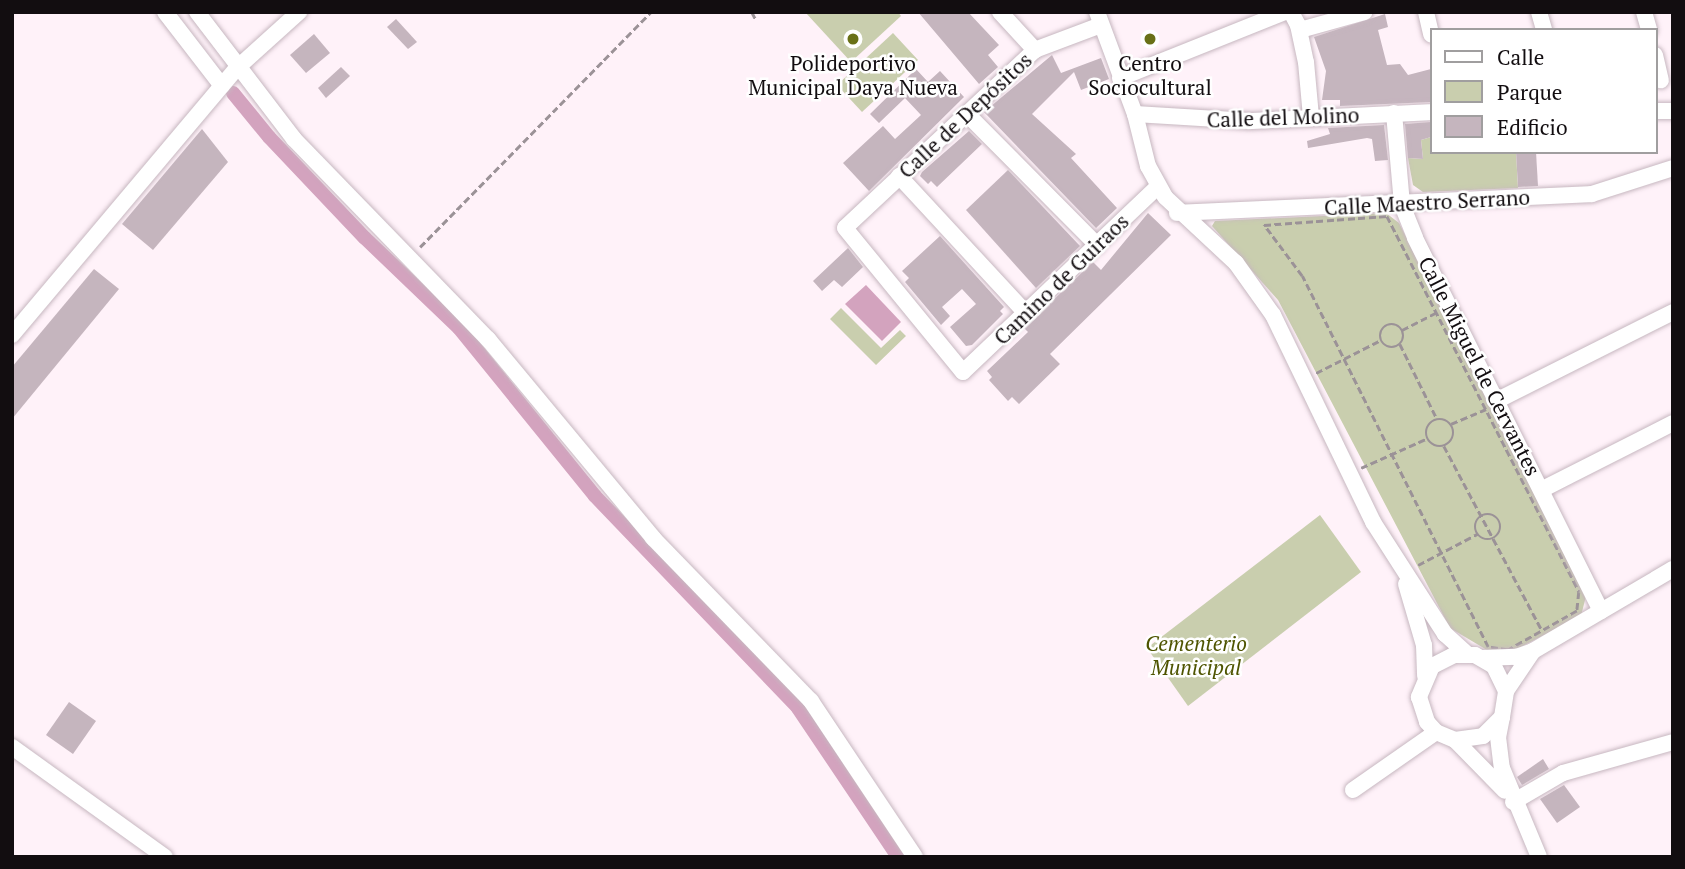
<!DOCTYPE html>
<meta charset="utf-8">
<style>
body{margin:0}
#map{position:relative;width:1685px;height:869px;overflow:hidden;background:#fff2f9;font-family:"PT Serif",serif}
div>[style]{position:absolute}
.green>*{inset:0;background:#c9ceae}
.water>*{inset:0;background:#d3a3be}
.canal>*{height:14px;margin:-7px;padding:0 7px;transform-origin:7px;border-radius:7px;background:#d3a3be}
.building>*{inset:0;background:#c5b5be}
.path>*{height:2.5px;margin-top:-1.25px;transform-origin:0;background:repeating-linear-gradient(90deg,#9b9297 0 7px,transparent 0 10.5px)}
.path>.ring{margin:-1.25px;padding:0;box-sizing:content-box;background:none;border:2.5px solid #9b9297;border-radius:50%}
.roads{filter:drop-shadow(0 0 2px #c7b7c0) drop-shadow(0 0 2px #c7b7c0)}
.minor>*{height:16px;margin:-8px;padding:0 8px;transform-origin:8px;border-radius:8px;background:#fff}
.dots>*{width:19px;height:19px;translate:-50% -50%;box-sizing:border-box;border:4px solid #fff;border-radius:50%}
span{translate:-50% -50%;white-space:nowrap;text-align:center;line-height:1.15;-webkit-text-stroke:5px #fff;paint-order:stroke}
.poi-label{font-size:21px;color:#120d10}
.street-label{font-size:21px;color:#120d10}
.park-label{font-size:21px;color:#4e5400;font-style:italic}
.frame{position:absolute;inset:0;border:14px solid #120d10;pointer-events:none}
.legend{position:absolute;left:1430px;top:28px;width:228px;height:126px;box-sizing:border-box;background:#fff;border:2px solid #a09e9f;margin:0;padding:9px 12px;list-style:none;font-size:21px;color:#120d10}
.legend li{display:flex;align-items:center;gap:14px;height:35px}
.legend b{width:35px;border:2px solid #a09e9f}
</style>
<div id="map">
<div class="green">
<i style="clip-path:polygon(805px 12px,898px 12px,901px 16px,851px 62px)"></i>
<i style="clip-path:polygon(893px 33px,918px 60px,862px 112px,837px 85px)"></i>
<i style="clip-path:polygon(1431px 137px,1431px 152px,1516px 152px,1518px 188px,1423px 192px,1413px 185px,1408px 158px,1423px 159px,1421px 140px)"></i>
<i style="clip-path:polygon(1386px 213px,1399px 223px,1586px 596px,1581px 616px,1509px 653px,1487px 650px,1450px 628px,1278px 300px,1212px 226px,1215px 221px)"></i>
<i style="clip-path:polygon(841px 308px,881px 348px,900px 330px,906px 336px,876px 365px,830px 319px)"></i>
<i style="clip-path:polygon(1320px 515px,1361px 572px,1188px 706px,1147px 648px)"></i>
</div>
<div class="water">
<i style="clip-path:polygon(866px 285px,901px 322px,882px 341px,845px 304px)"></i>
</div>
<div class="canal">
<i style="left:233px;top:93px;width:57px;rotate:50.7deg"></i>
<i style="left:269px;top:137px;width:139px;rotate:46.5deg"></i>
<i style="left:365px;top:238px;width:130px;rotate:43.8deg"></i>
<i style="left:459px;top:328px;width:216px;rotate:51deg"></i>
<i style="left:595px;top:496px;width:294px;rotate:46.2deg"></i>
<i style="left:798px;top:708px;width:179px;rotate:56.1deg"></i>
</div>
<div class="building">
<i style="clip-path:polygon(918px 12px,968px 12px,999px 45px,988px 55px,998px 67px,979px 84px)"></i>
<i style="clip-path:polygon(1385px 14px,1388px 27px,1378px 30px,1387px 65px,1400px 64px,1408px 75px,1431px 69px,1431px 102px,1340px 106px,1340px 100px,1322px 100px,1326px 71px,1314px 37px)"></i>
<i style="clip-path:polygon(396px 19px,417px 42px,408px 49px,387px 27px)"></i>
<i style="clip-path:polygon(314px 34px,330px 53px,306px 73px,290px 55px)"></i>
<i style="clip-path:polygon(1052px 55px,1061px 73px,1101px 58px,1109px 79px,1081px 90px,1074px 72px,1032px 114px,1076px 154px,1071px 158px,1117px 208px,1096px 228px,984px 112px)"></i>
<i style="clip-path:polygon(341px 67px,350px 76px,326px 98px,318px 88px)"></i>
<i style="clip-path:polygon(916px 69px,928px 82px,940px 71px,964px 97px,869px 191px,843px 163px,883px 126px,895px 139px,921px 115px,905px 98px,879px 123px,870px 114px)"></i>
<i style="clip-path:polygon(1431px 122px,1431px 137px,1421px 140px,1423px 159px,1408px 158px,1405px 124px)"></i>
<i style="clip-path:polygon(1384px 125px,1388px 160px,1375px 161px,1372px 139px,1367px 138px,1308px 148px,1307px 141px,1330px 134px,1328px 128px)"></i>
<i style="clip-path:polygon(202px 129px,228px 162px,153px 250px,122px 224px)"></i>
<i style="clip-path:polygon(969px 131px,982px 144px,937px 187px,931px 181px,928px 184px,920px 176px,922px 172px)"></i>
<i style="clip-path:polygon(1516px 152px,1536px 152px,1538px 186px,1518px 187px)"></i>
<i style="clip-path:polygon(1008px 170px,1080px 246px,1036px 288px,966px 210px)"></i>
<i style="clip-path:polygon(1148px 213px,1171px 235px,1050px 354px,1060px 364px,1019px 404px,1012px 397px,1008px 401px,989px 380px,992px 377px,987px 371px,1028px 332px,1024px 328px,1093px 262px,1101px 270px)"></i>
<i style="clip-path:polygon(940px 236px,1004px 307px,1000px 311px,1003px 314px,972px 345px,966px 346px,950px 327px,976px 304px,962px 289px,942px 307px,950px 316px,941px 325px,905px 282px,909px 278px,902px 271px)"></i>
<i style="clip-path:polygon(848px 248px,863px 267px,842px 287px,834px 280px,822px 291px,813px 281px)"></i>
<i style="clip-path:polygon(94px 269px,119px 289px,12px 419px,12px 367px)"></i>
<i style="clip-path:polygon(69px 702px,96px 721px,73px 754px,46px 735px)"></i>
<i style="clip-path:polygon(1543px 759px,1549px 769px,1522px 785px,1517px 777px)"></i>
<i style="clip-path:polygon(1564px 785px,1580px 807px,1557px 823px,1540px 799px)"></i>
</div>
<div class="path">
<i style="left:752px;top:12px;width:9px;rotate:63deg"></i>
<i style="left:1387px;top:216px;width:422px;rotate:62.9deg"></i>
<i style="left:1579px;top:592px;width:19px;rotate:96deg"></i>
<i style="left:1577px;top:611px;width:79px;rotate:150.5deg"></i>
<i style="left:1508px;top:650px;width:20px;rotate:-171deg"></i>
<i style="left:1488px;top:647px;width:415px;rotate:-116.6deg"></i>
<i style="left:1302px;top:276px;width:64px;rotate:-126.7deg"></i>
<i style="left:1264px;top:225px;width:123px;rotate:-4.2deg"></i>
<i style="left:420px;top:247px;width:330px;rotate:-45.5deg"></i>
<i class="ring" style="left:1380px;top:324px;width:21.5px;height:21.5px"></i>
<i style="left:1402px;top:330px;width:39px;rotate:-27deg"></i>
<i style="left:1400px;top:344px;width:84px;rotate:63.7deg"></i>
<i style="left:1316px;top:373px;width:73px;rotate:-26.9deg"></i>
<i class="ring" style="left:1426px;top:419px;width:25.5px;height:25.5px"></i>
<i style="left:1451px;top:424px;width:38px;rotate:-23deg"></i>
<i style="left:1444px;top:446px;width:208px;rotate:62deg"></i>
<i style="left:1361px;top:468px;width:73px;rotate:-24.1deg"></i>
<i class="ring" style="left:1475px;top:514px;width:23.5px;height:23.5px"></i>
<i style="left:1418px;top:565px;width:67px;rotate:-27.7deg"></i>
</div>
<div class="roads">
<div class="minor">
<i style="left:165px;top:12px;width:93px;rotate:52.4deg"></i>
<i style="left:197px;top:12px;width:160px;rotate:52.6deg"></i>
<i style="left:294px;top:139px;width:279px;rotate:45.9deg"></i>
<i style="left:488px;top:339px;width:259px;rotate:50.3deg"></i>
<i style="left:653px;top:538px;width:227px;rotate:45.9deg"></i>
<i style="left:811px;top:701px;width:187px;rotate:56.3deg"></i>
<i style="left:1000px;top:12px;width:52px;rotate:47.4deg"></i>
<i style="left:1097px;top:12px;width:109px;rotate:69.6deg"></i>
<i style="left:1135px;top:114px;width:54px;rotate:76deg"></i>
<i style="left:1148px;top:166px;width:35px;rotate:61deg"></i>
<i style="left:1165px;top:197px;width:97px;rotate:42.9deg"></i>
<i style="left:1236px;top:263px;width:64px;rotate:54.6deg"></i>
<i style="left:1273px;top:315px;width:230px;rotate:64.2deg"></i>
<i style="left:1373px;top:522px;width:133px;rotate:57.3deg"></i>
<i style="left:1445px;top:634px;width:30px;rotate:42deg"></i>
<i style="left:1291px;top:12px;width:15px;rotate:62deg"></i>
<i style="left:1298px;top:25px;width:38px;rotate:78deg"></i>
<i style="left:1306px;top:62px;width:55px;rotate:84.8deg"></i>
<i style="left:1426px;top:12px;width:23px;rotate:77deg"></i>
<i style="left:1539px;top:12px;width:19px;rotate:74deg"></i>
<i style="left:1644px;top:12px;width:19px;rotate:74deg"></i>
<i style="left:1101px;top:25px;width:71px;rotate:159.3deg"></i>
<i style="left:1035px;top:50px;width:260px;rotate:136.9deg"></i>
<i style="left:845px;top:228px;width:186px;rotate:50.7deg"></i>
<i style="left:963px;top:372px;width:269px;rotate:-43.6deg"></i>
<i style="left:1300px;top:30px;width:67px;rotate:-15.5deg"></i>
<i style="left:1655px;top:55px;width:26px;rotate:77deg"></i>
<i style="left:1120px;top:78px;width:178px;rotate:-21.8deg"></i>
<i style="left:1655px;top:111px;width:18px"></i>
<i style="left:1394px;top:113px;width:92px;rotate:85deg"></i>
<i style="left:1402px;top:205px;width:35px;rotate:68deg"></i>
<i style="left:1415px;top:238px;width:417px;rotate:63.5deg"></i>
<i style="left:967px;top:114px;width:185px;rotate:45.2deg"></i>
<i style="left:1135px;top:114px;width:115px;rotate:3.5deg"></i>
<i style="left:1250px;top:121px;width:181px;rotate:-2.8deg"></i>
<i style="left:899px;top:176px;width:188px;rotate:47.2deg"></i>
<i style="left:1177px;top:213px;width:415px;rotate:-2.6deg"></i>
<i style="left:1592px;top:194px;width:85px;rotate:-17.8deg"></i>
<i style="left:12px;top:335px;width:349px;rotate:-49.9deg"></i>
<i style="left:237px;top:68px;width:84px;rotate:-42.1deg"></i>
<i style="left:1496px;top:401px;width:198px;rotate:-26.7deg"></i>
<i style="left:1543px;top:489px;width:146px;rotate:-26.9deg"></i>
<i style="left:1406px;top:584px;width:64px;rotate:73.6deg"></i>
<i style="left:1424px;top:645px;width:31px;rotate:88deg"></i>
<i style="left:1482px;top:658px;width:34px;rotate:-2deg"></i>
<i style="left:1516px;top:657px;width:18px;rotate:-19deg"></i>
<i style="left:1533px;top:651px;width:162px;rotate:-30.4deg"></i>
<i style="left:1506px;top:691px;width:28px;rotate:-116deg"></i>
<i style="left:1494px;top:666px;width:22px;rotate:-150deg"></i>
<i style="left:1475px;top:655px;width:21px;rotate:180deg"></i>
<i style="left:1454px;top:655px;width:25px;rotate:153deg"></i>
<i style="left:1432px;top:666px;width:34px;rotate:113deg"></i>
<i style="left:1419px;top:697px;width:26px;rotate:72deg"></i>
<i style="left:1427px;top:722px;width:13px;rotate:48deg"></i>
<i style="left:1436px;top:732px;width:21px;rotate:23deg"></i>
<i style="left:1455px;top:740px;width:28px;rotate:-8deg"></i>
<i style="left:1483px;top:736px;width:27px;rotate:-45deg"></i>
<i style="left:1502px;top:717px;width:26px;rotate:-81deg"></i>
<i style="left:1506px;top:691px;width:48px;rotate:-56deg"></i>
<i style="left:1502px;top:717px;width:20px;rotate:101deg"></i>
<i style="left:1498px;top:737px;width:31px;rotate:83deg"></i>
<i style="left:1502px;top:768px;width:96px;rotate:67.4deg"></i>
<i style="left:1455px;top:740px;width:71px;rotate:45.6deg"></i>
<i style="left:12px;top:747px;width:188px;rotate:35.7deg"></i>
<i style="left:1353px;top:790px;width:101px;rotate:-34.9deg"></i>
<i style="left:1513px;top:802px;width:58px;rotate:-30.1deg"></i>
<i style="left:1563px;top:773px;width:114px;rotate:-15.7deg"></i>
</div>
</div>
<div class="dots">
<i style="left:853px;top:39px;background:#697017"></i>
<i style="left:1150px;top:39px;background:#697017"></i>
</div>
<div class="poi-label">
<span style="left:853px;top:75px">Polideportivo<br>Municipal Daya Nueva</span>
<span style="left:1150px;top:75px">Centro<br>Sociocultural</span>
</div>
<div class="street-label">
<span style="left:965px;top:115px;rotate:-43deg">Calle de Depósitos</span>
<span style="left:1283px;top:117px;rotate:-2deg">Calle del Molino</span>
<span style="left:1427px;top:202px;rotate:-3deg">Calle Maestro Serrano</span>
<span style="left:1061px;top:279px;rotate:-44deg">Camino de Guiraos</span>
<span style="left:1480px;top:366px;rotate:63deg">Calle Miguel de Cervantes</span>
</div>
<div class="park-label">
<span style="left:1196px;top:655px">Cementerio<br>Municipal</span>
</div>
<div class="frame"></div>
<ul class="legend">
<li><b style="height:9px;background:#fff"></b>Calle</li>
<li><b style="height:19px;background:#c9ceae"></b>Parque</li>
<li><b style="height:19px;background:#c5b5be"></b>Edificio</li>
</ul>
</div>
